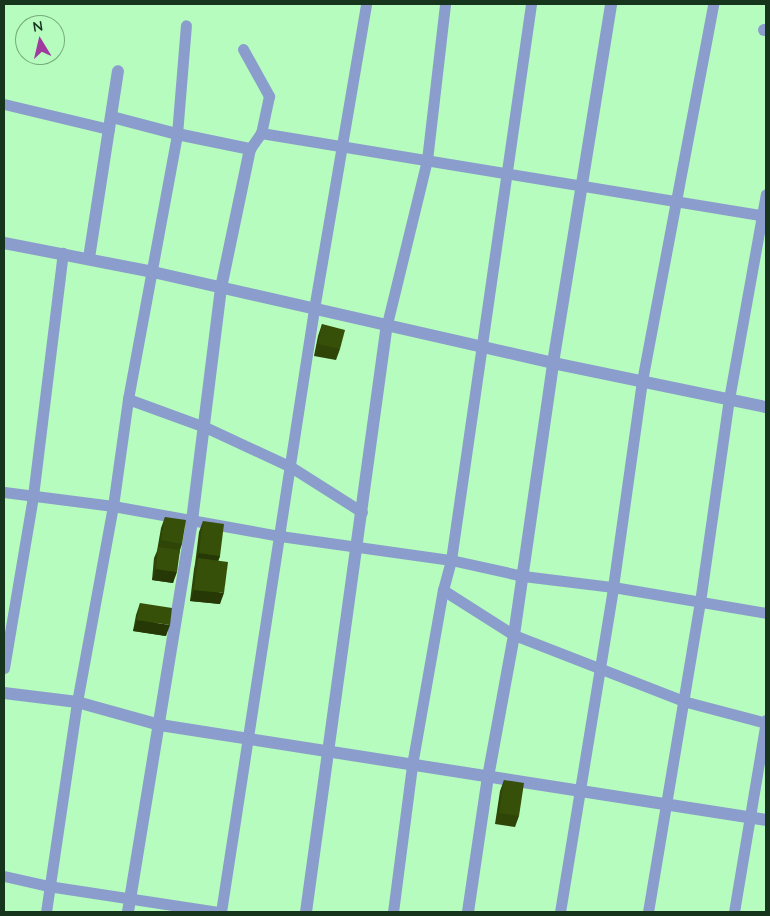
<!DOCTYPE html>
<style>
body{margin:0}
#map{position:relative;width:770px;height:916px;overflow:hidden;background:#b5fcbe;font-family:Quicksand,sans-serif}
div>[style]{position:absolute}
.service>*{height:11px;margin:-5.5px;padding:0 5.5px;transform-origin:5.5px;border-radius:5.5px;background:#8b9dcc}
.minor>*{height:12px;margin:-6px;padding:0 6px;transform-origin:6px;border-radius:6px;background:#8b9dcc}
.tertiary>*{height:12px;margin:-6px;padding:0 6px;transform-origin:6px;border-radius:6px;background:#8b9dcc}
.wall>*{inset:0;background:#2f4508}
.shaded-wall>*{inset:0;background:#263806}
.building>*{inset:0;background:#375009}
span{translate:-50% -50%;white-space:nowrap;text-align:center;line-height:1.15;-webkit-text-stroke:5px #b5fcbe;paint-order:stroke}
.frame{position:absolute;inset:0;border:5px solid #17341c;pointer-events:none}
.north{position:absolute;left:15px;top:15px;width:50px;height:50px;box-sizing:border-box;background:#b5fcbe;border:1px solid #76ac7d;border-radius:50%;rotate:351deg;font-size:14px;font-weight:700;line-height:20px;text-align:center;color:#17341c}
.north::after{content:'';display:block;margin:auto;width:18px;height:22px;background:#9f3a9e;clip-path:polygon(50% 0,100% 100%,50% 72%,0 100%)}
</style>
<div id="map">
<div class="service">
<i style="left:243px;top:49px;width:54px;rotate:61deg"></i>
<i style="left:269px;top:96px;width:38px;rotate:102deg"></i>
<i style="left:261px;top:133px;width:19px;rotate:125deg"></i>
<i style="left:4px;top:104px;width:108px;rotate:13.4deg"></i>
<i style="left:261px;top:133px;width:512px;rotate:9.33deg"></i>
<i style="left:387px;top:324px;width:169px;rotate:-76.3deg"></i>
<i style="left:427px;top:160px;width:157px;rotate:-83.4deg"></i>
<i style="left:128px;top:399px;width:82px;rotate:20deg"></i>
<i style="left:205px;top:427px;width:95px;rotate:24.9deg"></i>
<i style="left:291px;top:467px;width:84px;rotate:32.4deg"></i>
<i style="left:4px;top:492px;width:110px;rotate:7.3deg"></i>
<i style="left:113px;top:506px;width:170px;rotate:10.2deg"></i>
<i style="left:280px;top:536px;width:173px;rotate:8deg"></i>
<i style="left:451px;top:560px;width:74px;rotate:12.5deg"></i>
<i style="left:523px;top:576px;width:91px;rotate:7deg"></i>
<i style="left:613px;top:587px;width:155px;rotate:9.6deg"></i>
<i style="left:443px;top:590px;width:84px;rotate:32.4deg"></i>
<i style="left:514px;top:635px;width:181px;rotate:21.3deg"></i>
<i style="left:683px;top:701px;width:86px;rotate:14.8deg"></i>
<i style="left:4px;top:668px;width:174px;rotate:-80.4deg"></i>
<i style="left:33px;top:496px;width:245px;rotate:-83deg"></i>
<i style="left:4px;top:876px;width:45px;rotate:12.8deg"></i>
<i style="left:48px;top:886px;width:172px;rotate:8.7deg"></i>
<i style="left:46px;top:912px;width:212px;rotate:-81.6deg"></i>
<i style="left:77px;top:702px;width:199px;rotate:-79.6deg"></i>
<i style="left:113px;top:506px;width:108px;rotate:-82deg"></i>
<i style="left:128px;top:399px;width:269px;rotate:-79.5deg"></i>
<i style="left:177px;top:134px;width:109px;rotate:-85.3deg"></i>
<i style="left:221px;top:912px;width:610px;rotate:-81.23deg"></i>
<i style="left:314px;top:309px;width:309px;rotate:-80.3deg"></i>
<i style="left:393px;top:912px;width:148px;rotate:-82.6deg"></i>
<i style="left:412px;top:765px;width:178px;rotate:-80deg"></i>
<i style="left:443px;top:590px;width:31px;rotate:-75deg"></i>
<i style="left:451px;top:560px;width:562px;rotate:-81.81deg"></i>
<i style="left:560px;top:912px;width:329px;rotate:-80.7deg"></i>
<i style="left:613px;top:587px;width:208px;rotate:-82deg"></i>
<i style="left:642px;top:381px;width:384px;rotate:-79.3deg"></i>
<i style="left:648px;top:912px;width:314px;rotate:-80.5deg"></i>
<i style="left:700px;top:602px;width:205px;rotate:-81.9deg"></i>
<i style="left:729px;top:399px;width:208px;rotate:-79.8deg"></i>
<i style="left:734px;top:912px;width:195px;rotate:-80.5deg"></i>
</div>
<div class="minor">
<i style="left:764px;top:30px;width:2px"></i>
<i style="left:112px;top:117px;width:67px;rotate:14.7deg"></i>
<i style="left:177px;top:134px;width:75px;rotate:11.6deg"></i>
<i style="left:250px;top:149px;width:142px;rotate:101.8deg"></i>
<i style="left:221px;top:288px;width:235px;rotate:97.1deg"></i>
<i style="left:192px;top:521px;width:396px;rotate:99.3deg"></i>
<i style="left:89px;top:258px;width:189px;rotate:-81.2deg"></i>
<i style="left:4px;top:693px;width:74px;rotate:7deg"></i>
<i style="left:77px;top:702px;width:86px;rotate:15.5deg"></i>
<i style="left:160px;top:725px;width:613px;rotate:8.91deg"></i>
<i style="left:306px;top:912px;width:594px;rotate:-82.16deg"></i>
<i style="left:468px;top:912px;width:136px;rotate:-81.6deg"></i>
<i style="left:488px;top:777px;width:144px;rotate:-79.6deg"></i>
<i style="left:514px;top:635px;width:275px;rotate:-81.8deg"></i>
<i style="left:553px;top:363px;width:364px;rotate:-80.8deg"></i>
</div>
<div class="tertiary">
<i style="left:4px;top:243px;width:152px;rotate:11deg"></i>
<i style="left:153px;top:272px;width:410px;rotate:12.8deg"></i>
<i style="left:553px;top:363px;width:217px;rotate:11.7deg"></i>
</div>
<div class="wall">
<i style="clip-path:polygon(322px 324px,340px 349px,336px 360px,314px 356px,318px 336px)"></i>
<i style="clip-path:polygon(165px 517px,182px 544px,180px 550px,173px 583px,152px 580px,154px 558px,157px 551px,161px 528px)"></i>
<i style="clip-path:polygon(203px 521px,220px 556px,218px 561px,220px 604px,190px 601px,194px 569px,195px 564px,199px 532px)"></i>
<i style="clip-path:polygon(140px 603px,166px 636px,133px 631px,136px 615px)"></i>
<i style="clip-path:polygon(504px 780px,519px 816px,515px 827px,495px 824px,500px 791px)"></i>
</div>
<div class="shaded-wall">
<i style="clip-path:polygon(199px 553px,220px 556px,216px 567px,198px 558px,195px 564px)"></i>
<i style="clip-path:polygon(156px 569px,177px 572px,173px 583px,152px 580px)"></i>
<i style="clip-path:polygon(194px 590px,224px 593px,220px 604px,190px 601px)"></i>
<i style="clip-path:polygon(137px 620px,170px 625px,166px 636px,133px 631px)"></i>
</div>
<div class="building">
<i style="clip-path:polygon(322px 324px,345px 330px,340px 349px,318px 344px)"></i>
<i style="clip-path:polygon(165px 517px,186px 520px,182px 544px,161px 540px)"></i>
<i style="clip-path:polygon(203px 521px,224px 524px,220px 556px,199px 553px)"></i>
<i style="clip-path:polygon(158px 547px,180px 550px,177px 572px,156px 569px)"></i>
<i style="clip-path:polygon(198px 558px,228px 562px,224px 593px,194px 590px)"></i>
<i style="clip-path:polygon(140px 603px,172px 608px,170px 625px,137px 620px)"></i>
<i style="clip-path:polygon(504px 780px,524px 783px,519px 816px,499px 813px)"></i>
</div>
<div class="frame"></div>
<div class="north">N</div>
</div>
